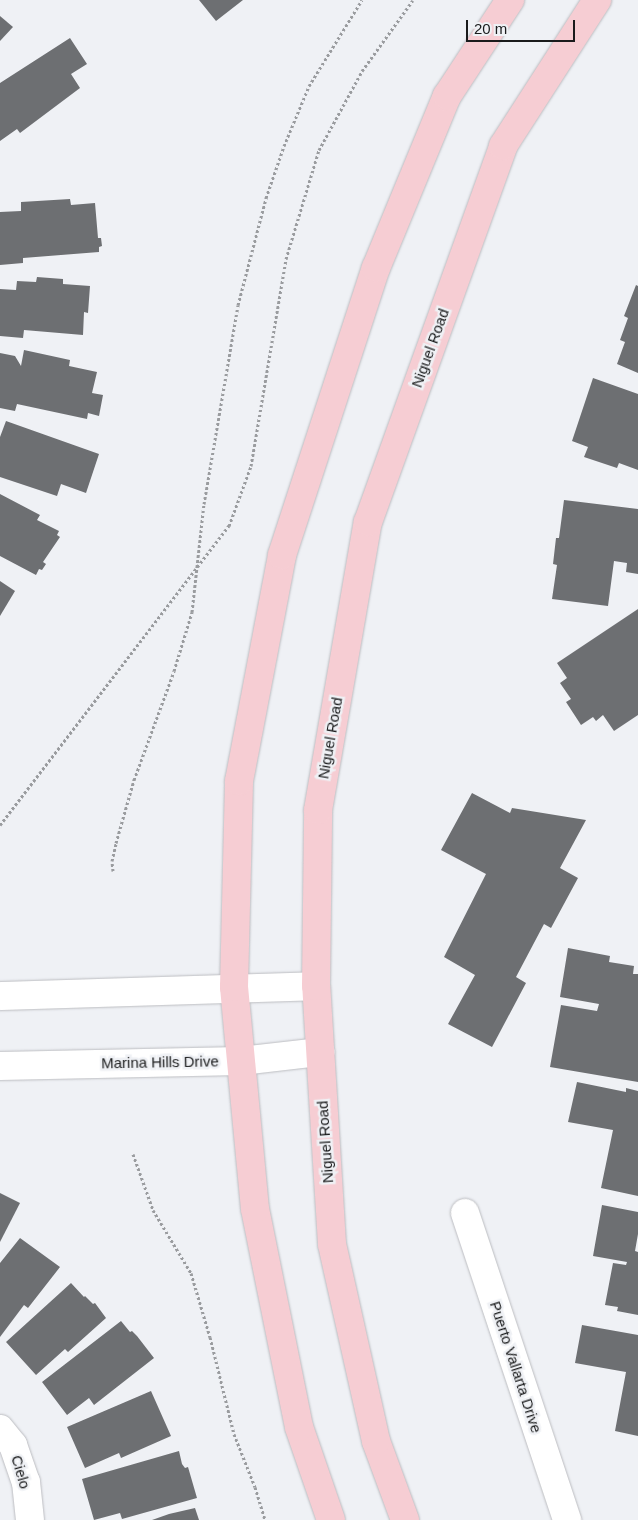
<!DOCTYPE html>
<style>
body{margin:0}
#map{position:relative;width:638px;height:1520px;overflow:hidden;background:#eff1f5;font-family:Arial,sans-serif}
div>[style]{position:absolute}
.building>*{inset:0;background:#6d6f72}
.path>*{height:3px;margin-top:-1.5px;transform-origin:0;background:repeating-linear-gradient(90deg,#9a9c9f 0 2.5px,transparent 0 5px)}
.roads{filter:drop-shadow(0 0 1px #bcbdc1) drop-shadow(0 0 1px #bcbdc1)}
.minor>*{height:28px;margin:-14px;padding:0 14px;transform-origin:14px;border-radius:14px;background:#fff}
.tertiary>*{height:28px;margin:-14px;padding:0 14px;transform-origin:14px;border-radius:14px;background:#fff}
.secondary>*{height:28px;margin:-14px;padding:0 14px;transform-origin:14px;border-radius:14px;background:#f6cdd3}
span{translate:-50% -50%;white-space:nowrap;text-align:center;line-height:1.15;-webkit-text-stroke:5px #eff1f5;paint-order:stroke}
.street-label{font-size:15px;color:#1a1b1c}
.scale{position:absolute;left:466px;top:20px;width:109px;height:22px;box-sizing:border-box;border:2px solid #1a1b1c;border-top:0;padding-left:6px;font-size:15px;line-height:18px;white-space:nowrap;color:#1a1b1c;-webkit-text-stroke:4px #eff1f5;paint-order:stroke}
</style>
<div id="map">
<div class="building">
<i style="clip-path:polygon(199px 0,243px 0,216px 21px)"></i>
<i style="clip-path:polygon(0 16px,13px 27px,0 41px)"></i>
<i style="clip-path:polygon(70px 38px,87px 64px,71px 74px,80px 88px,20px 133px,17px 129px,0 141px,0 83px)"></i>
<i style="clip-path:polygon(70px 199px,71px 205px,95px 203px,98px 238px,101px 238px,102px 246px,99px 247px,99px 252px,23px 258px,23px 263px,0 265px,0 212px,21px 211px,21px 202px)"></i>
<i style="clip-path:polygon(37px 277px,63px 279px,63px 284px,90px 286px,88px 313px,84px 312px,83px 335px,24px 330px,23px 338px,0 336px,0 289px,16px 290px,17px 281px,36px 282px)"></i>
<i style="clip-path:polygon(636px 285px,638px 286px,638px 373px,617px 364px,625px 342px,620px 340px,628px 318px,624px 316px)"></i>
<i style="clip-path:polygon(24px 350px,70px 360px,69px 366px,97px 372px,92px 393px,103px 395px,99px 416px,88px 413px,87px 419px,17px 404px,15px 411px,0 408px,0 353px,15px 356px,21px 366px)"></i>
<i style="clip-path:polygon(593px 378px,638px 394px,638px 470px,619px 463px,617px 468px,584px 457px,588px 447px,572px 441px)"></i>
<i style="clip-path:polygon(6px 421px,99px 454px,86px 493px,61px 484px,57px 496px,0 477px,0 437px)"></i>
<i style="clip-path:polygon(0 494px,40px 515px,37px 520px,59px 531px,57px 535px,60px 537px,43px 562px,46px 564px,42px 570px,39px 569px,36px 575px,0 556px)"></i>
<i style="clip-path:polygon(564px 500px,638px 509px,638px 574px,626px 572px,627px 563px,614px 561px,608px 606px,552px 599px,557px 565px,553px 564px,556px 538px,559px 538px)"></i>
<i style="clip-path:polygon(0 581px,15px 591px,0 616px)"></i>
<i style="clip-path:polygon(638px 609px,638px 715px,614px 731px,603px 715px,596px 721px,593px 717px,581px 725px,566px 702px,571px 699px,560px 683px,567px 678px,557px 663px)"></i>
<i style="clip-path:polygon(472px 793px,510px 813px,512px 808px,586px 820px,560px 868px,578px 878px,551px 928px,544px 924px,516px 977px,526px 983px,492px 1047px,448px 1024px,475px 975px,444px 957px,486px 874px,441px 850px)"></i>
<i style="clip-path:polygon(568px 948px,610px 956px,609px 962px,634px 966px,633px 974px,638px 974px,638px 1082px,550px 1067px,561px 1005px,597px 1011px,599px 1004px,560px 997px)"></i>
<i style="clip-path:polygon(577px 1082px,626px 1092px,626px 1088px,638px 1091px,638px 1196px,601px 1188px,613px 1130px,568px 1122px)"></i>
<i style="clip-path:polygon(0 1193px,20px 1203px,0 1242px)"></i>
<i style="clip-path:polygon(602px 1205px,638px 1212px,638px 1234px,635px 1251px,638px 1252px,638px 1315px,617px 1311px,618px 1307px,605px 1305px,613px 1263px,626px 1265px,627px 1262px,593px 1256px)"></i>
<i style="clip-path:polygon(20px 1238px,60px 1267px,28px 1308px,24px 1305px,0 1337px,0 1263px)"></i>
<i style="clip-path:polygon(71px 1283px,84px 1297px,85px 1296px,93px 1304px,95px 1303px,106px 1318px,68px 1352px,65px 1349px,36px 1375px,6px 1342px)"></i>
<i style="clip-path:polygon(121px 1321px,130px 1332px,132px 1331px,137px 1336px,154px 1358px,94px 1405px,89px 1398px,67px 1415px,42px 1382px)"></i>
<i style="clip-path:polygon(582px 1325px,638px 1335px,638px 1436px,615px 1431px,626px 1372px,575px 1363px)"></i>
<i style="clip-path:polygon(151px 1391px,171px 1436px,121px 1458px,119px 1453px,85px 1468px,67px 1427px)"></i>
<i style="clip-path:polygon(179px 1451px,182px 1464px,185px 1468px,188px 1467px,197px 1498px,122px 1519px,120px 1513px,94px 1520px,82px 1479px)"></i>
<i style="clip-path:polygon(195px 1508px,199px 1520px,152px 1520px,169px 1514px)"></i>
</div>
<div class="path">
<i style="left:0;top:825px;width:377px;rotate:-52.6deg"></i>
<i style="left:229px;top:526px;width:64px;rotate:-69.9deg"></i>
<i style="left:251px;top:466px;width:210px;rotate:-80.4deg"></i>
<i style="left:286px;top:259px;width:114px;rotate:-73.2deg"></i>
<i style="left:319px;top:150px;width:90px;rotate:-61.4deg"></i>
<i style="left:362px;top:71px;width:87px;rotate:-54.3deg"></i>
<i style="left:113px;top:871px;width:10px;rotate:-96deg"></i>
<i style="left:112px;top:861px;width:18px;rotate:-77deg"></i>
<i style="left:116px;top:843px;width:66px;rotate:-74.1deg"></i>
<i style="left:134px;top:780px;width:116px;rotate:-69.8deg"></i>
<i style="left:174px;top:671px;width:62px;rotate:-73deg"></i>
<i style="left:192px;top:612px;width:109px;rotate:-83.7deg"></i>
<i style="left:204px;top:504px;width:202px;rotate:-80.3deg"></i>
<i style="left:238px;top:305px;width:111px;rotate:-75.3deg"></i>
<i style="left:266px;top:198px;width:55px;rotate:-70.9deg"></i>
<i style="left:284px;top:146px;width:65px;rotate:-67.4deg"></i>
<i style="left:309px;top:86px;width:101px;rotate:-58.4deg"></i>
<i style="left:133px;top:1154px;width:59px;rotate:70.3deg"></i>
<i style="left:153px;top:1210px;width:74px;rotate:58.9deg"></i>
<i style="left:191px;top:1273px;width:67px;rotate:73.5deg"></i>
<i style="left:210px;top:1337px;width:100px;rotate:76.1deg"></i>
<i style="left:234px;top:1434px;width:57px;rotate:68.4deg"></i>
<i style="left:255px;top:1487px;width:34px;rotate:73deg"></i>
</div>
<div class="roads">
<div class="minor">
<i style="left:465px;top:1213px;width:324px;rotate:71.6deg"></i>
<i style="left:0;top:1429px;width:21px;rotate:51deg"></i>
<i style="left:13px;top:1445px;width:39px;rotate:71deg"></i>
<i style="left:26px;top:1482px;width:38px;rotate:84deg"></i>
</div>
<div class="tertiary">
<i style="left:0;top:996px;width:316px;rotate:-1.8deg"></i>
<i style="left:0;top:1066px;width:241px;rotate:-1.2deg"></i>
<i style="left:241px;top:1061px;width:80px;rotate:-6.5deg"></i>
</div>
<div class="secondary">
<i style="left:331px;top:1520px;width:98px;rotate:-109deg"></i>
<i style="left:299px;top:1427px;width:222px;rotate:-101.4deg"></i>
<i style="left:255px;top:1209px;width:223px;rotate:-95.4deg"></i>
<i style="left:234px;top:987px;width:206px;rotate:-88.6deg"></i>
<i style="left:239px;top:781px;width:230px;rotate:-79.2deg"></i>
<i style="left:282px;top:555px;width:302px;rotate:-71.9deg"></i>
<i style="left:376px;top:268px;width:186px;rotate:-67.6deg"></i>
<i style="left:447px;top:96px;width:115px;rotate:-56.7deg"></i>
<i style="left:405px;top:1520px;width:84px;rotate:-110.2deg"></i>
<i style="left:376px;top:1441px;width:202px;rotate:-102.6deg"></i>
<i style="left:332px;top:1244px;width:258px;rotate:-93.5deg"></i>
<i style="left:316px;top:986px;width:176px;rotate:-89.3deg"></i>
<i style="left:318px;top:810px;width:292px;rotate:-80.2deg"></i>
<i style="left:368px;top:522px;width:400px;rotate:-70.2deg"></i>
<i style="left:503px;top:146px;width:174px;rotate:-57.2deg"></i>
</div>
</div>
<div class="street-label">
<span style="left:430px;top:348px;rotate:-70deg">Niguel Road</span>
<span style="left:330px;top:738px;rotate:-80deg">Niguel Road</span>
<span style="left:160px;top:1062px;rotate:-1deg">Marina Hills Drive</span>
<span style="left:325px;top:1142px;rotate:-94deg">Niguel Road</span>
<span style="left:516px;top:1367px;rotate:72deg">Puerto Vallarta Drive</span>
<span style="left:21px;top:1472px;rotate:74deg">Cielo</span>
</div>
<div class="scale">20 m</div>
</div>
